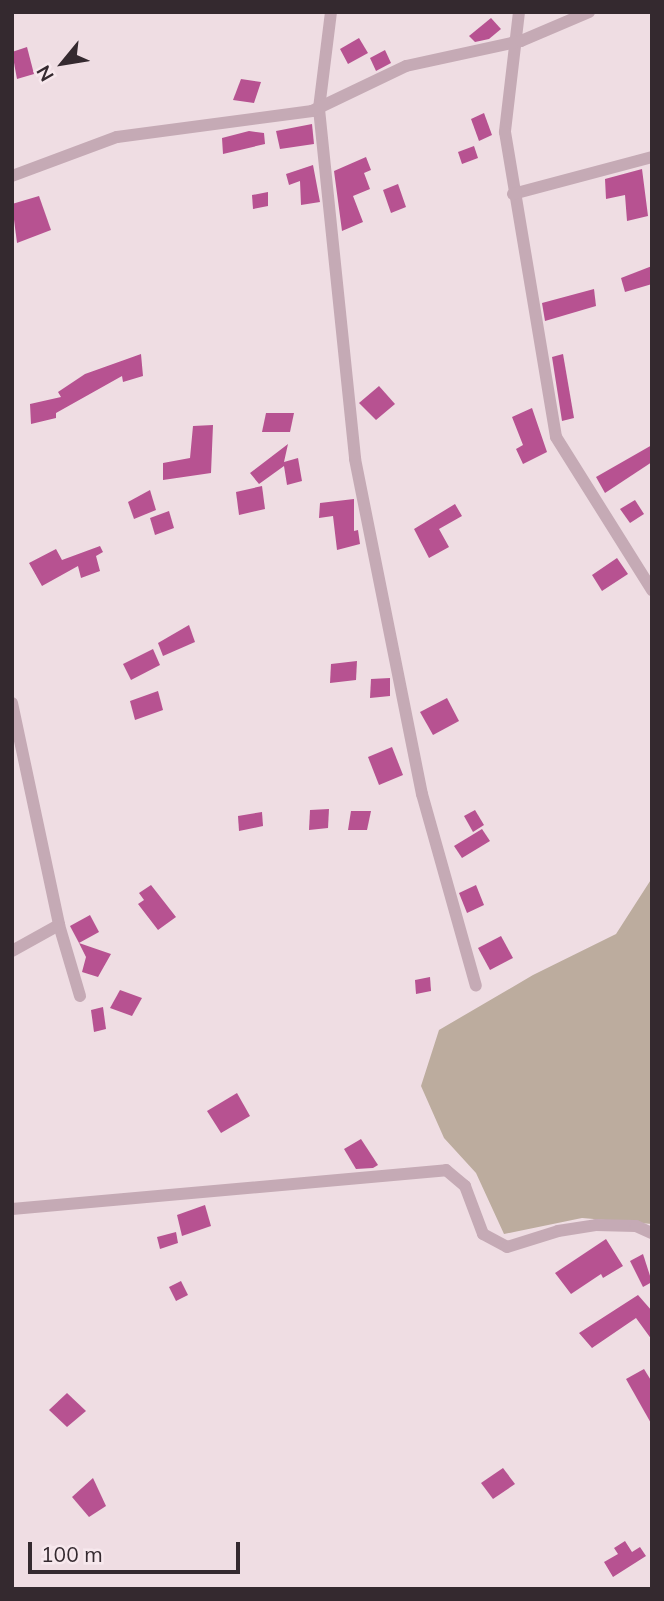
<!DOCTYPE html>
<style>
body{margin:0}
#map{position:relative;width:664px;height:1601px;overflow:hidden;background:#efdde3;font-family:Mulish,sans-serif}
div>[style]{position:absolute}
.green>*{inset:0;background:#bcac9e}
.building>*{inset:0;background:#b75291}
.minor>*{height:12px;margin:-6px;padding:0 6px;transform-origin:6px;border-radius:6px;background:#c5aab5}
span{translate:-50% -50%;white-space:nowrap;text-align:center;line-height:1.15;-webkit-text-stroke:7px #f7e8ed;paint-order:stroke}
.frame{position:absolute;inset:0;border:14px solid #34292f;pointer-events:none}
.north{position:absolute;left:28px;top:28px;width:70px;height:70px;-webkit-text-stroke:5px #f7e8ed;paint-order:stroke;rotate:240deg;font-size:19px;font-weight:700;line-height:28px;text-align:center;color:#34292f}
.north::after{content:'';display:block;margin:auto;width:24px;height:32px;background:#34292f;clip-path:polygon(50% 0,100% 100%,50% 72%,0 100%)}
.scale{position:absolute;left:28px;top:1542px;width:212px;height:32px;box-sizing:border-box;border:4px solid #34292f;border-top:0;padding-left:9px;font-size:21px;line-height:24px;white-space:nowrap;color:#34292f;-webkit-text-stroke:5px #f7e8ed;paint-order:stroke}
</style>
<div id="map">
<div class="green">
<i style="clip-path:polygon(652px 878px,652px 1224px,582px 1218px,504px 1234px,476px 1173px,444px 1138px,421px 1086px,439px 1030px,533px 975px,616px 934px)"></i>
</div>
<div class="building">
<i style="clip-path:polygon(491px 18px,501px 29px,489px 39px,475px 42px,469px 36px)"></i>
<i style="clip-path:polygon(359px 38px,368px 53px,348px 64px,340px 49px)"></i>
<i style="clip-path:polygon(27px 47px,34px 74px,17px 79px,12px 52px)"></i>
<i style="clip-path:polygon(385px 50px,391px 63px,376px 71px,370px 58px)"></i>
<i style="clip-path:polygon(241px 79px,261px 82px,254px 103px,233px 100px)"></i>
<i style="clip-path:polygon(484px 113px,492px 135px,479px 141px,471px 119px)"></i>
<i style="clip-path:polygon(312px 124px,314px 144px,280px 149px,276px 131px)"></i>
<i style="clip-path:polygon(249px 131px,264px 133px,265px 144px,223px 154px,222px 138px)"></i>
<i style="clip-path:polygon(474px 146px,478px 158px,462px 164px,458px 152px)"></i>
<i style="clip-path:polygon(366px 157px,371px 170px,364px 173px,370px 189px,353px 196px,363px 222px,342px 231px,334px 171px)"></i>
<i style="clip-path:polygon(313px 165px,320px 202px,301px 205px,300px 181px,289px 185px,286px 174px)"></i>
<i style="clip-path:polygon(642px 169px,648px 216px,627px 221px,625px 195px,606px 199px,605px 179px)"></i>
<i style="clip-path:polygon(398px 184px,406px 207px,391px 213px,383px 190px)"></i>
<i style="clip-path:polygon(268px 192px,268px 206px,253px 209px,252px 195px)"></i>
<i style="clip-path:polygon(39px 196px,51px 230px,17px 243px,12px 204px)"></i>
<i style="clip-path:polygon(652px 266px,652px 284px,625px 292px,621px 278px)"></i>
<i style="clip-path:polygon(594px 289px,596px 306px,545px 321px,542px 303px)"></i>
<i style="clip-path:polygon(141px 354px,143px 376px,123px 382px,122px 376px,56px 413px,56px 418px,31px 424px,30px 404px,61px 397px,58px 392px,85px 374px)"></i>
<i style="clip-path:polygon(563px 354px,574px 418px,562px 421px,552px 357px)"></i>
<i style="clip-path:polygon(379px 386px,395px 404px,376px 420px,359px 403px)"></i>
<i style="clip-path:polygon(532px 408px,547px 452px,523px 464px,516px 449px,523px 445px,512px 417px)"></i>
<i style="clip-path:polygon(266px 413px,294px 413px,290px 432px,262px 432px)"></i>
<i style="clip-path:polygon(213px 425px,211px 473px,163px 480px,163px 463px,190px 458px,193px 426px)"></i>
<i style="clip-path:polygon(288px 444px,284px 462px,298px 458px,302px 481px,287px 485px,284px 466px,259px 484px,250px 473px)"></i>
<i style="clip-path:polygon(652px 445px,652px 462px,605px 493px,596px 477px)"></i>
<i style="clip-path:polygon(262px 486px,265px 509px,239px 515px,236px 492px)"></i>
<i style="clip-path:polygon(150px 490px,156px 510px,134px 519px,128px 502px)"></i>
<i style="clip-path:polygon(354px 499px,354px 531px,358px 530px,360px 544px,337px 550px,333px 516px,319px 518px,320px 503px)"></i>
<i style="clip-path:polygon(635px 500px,644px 514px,630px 523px,620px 509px)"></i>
<i style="clip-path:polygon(455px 504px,462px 516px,439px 529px,449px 547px,429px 558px,414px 529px)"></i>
<i style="clip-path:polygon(169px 511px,174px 528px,155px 535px,150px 518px)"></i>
<i style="clip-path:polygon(100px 546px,103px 552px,96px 556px,100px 571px,81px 578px,78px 566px,42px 586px,29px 563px,56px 549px,62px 560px)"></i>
<i style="clip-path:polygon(617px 558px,628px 574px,602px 591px,592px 575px)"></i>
<i style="clip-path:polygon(189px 625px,195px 642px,163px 656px,158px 643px)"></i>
<i style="clip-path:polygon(153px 649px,160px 665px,131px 680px,123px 664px)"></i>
<i style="clip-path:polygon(357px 661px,356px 680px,330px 683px,331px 664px)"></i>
<i style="clip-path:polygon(390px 678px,390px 696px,370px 698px,371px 679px)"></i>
<i style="clip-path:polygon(158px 691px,163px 710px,135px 720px,130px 701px)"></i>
<i style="clip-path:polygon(447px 698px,459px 721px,433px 735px,420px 712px)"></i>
<i style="clip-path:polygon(392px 747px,403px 775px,379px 785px,368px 757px)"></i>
<i style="clip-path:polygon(329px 809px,328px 828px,309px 830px,310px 810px)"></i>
<i style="clip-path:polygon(475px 810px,484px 825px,473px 832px,464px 816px)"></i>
<i style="clip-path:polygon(351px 811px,371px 811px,367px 830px,348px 830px)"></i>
<i style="clip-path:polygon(262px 812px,263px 826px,239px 831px,238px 816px)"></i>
<i style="clip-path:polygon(482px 829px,490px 841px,462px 858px,454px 846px)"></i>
<i style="clip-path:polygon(151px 885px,176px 917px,158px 930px,138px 904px,144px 900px,139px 893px)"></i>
<i style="clip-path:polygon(476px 885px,484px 905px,467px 913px,459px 893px)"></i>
<i style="clip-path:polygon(90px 915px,99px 932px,79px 943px,70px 926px)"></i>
<i style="clip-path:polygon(501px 936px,513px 958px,490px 970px,478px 948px)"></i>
<i style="clip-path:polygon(79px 943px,111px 954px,98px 977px,82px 972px,86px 957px)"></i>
<i style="clip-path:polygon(430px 977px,431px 991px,416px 994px,415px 980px)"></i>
<i style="clip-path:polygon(120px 990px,142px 998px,132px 1016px,110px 1008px)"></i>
<i style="clip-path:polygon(103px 1007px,106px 1029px,94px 1032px,91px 1010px)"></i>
<i style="clip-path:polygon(237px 1093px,250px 1116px,221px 1133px,207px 1111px)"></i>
<i style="clip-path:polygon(361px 1139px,378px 1165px,373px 1168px,356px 1169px,344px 1149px)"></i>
<i style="clip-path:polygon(205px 1205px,211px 1226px,182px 1236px,177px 1215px)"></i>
<i style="clip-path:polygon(176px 1232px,178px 1243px,160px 1249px,157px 1237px)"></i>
<i style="clip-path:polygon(606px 1239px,623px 1266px,603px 1278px,601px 1274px,571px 1294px,555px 1273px)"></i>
<i style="clip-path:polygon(643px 1254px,652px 1282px,643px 1287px,630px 1261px)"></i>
<i style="clip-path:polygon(181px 1281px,188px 1295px,176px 1301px,169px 1287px)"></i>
<i style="clip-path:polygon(638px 1295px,652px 1311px,652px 1340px,636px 1318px,592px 1348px,579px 1333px)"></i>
<i style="clip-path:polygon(644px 1369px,652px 1382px,652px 1425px,626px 1379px)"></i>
<i style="clip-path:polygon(67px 1393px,86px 1411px,67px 1427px,49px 1410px)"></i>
<i style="clip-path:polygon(503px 1468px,515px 1484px,493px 1499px,481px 1483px)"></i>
<i style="clip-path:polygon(93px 1478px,106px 1506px,89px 1517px,72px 1497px)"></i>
<i style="clip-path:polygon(625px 1541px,632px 1552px,640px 1547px,646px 1556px,613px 1577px,604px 1562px,618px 1554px,614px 1548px)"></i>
</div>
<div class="minor">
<i style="left:331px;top:12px;width:98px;rotate:97.1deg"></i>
<i style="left:319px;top:109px;width:352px;rotate:84.1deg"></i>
<i style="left:355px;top:459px;width:342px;rotate:78.7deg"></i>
<i style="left:422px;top:794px;width:199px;rotate:74.3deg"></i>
<i style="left:519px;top:12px;width:121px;rotate:96.7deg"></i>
<i style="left:505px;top:132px;width:309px;rotate:80.5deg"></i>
<i style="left:556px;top:437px;width:181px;rotate:57.9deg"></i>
<i style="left:12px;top:176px;width:112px;rotate:-20.4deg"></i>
<i style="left:117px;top:137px;width:197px;rotate:-7.6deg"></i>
<i style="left:312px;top:111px;width:104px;rotate:-25.6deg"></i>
<i style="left:406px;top:66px;width:118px;rotate:-12.3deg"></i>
<i style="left:521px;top:41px;width:74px;rotate:-23.1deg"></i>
<i style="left:513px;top:194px;width:144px;rotate:-14.9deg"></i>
<i style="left:12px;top:703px;width:227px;rotate:78deg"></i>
<i style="left:59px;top:925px;width:74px;rotate:73.5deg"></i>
<i style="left:12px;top:951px;width:54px;rotate:-29deg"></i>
<i style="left:12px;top:1209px;width:436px;rotate:-5.1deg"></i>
<i style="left:446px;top:1170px;width:25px;rotate:40deg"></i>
<i style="left:465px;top:1186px;width:51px;rotate:69.4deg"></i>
<i style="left:483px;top:1234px;width:27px;rotate:28deg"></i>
<i style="left:507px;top:1247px;width:53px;rotate:-17.4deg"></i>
<i style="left:558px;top:1231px;width:38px;rotate:-9deg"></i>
<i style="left:596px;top:1225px;width:40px;rotate:1.4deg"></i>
<i style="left:636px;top:1226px;width:17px;rotate:24deg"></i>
</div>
<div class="frame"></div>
<div class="north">N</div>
<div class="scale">100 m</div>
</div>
